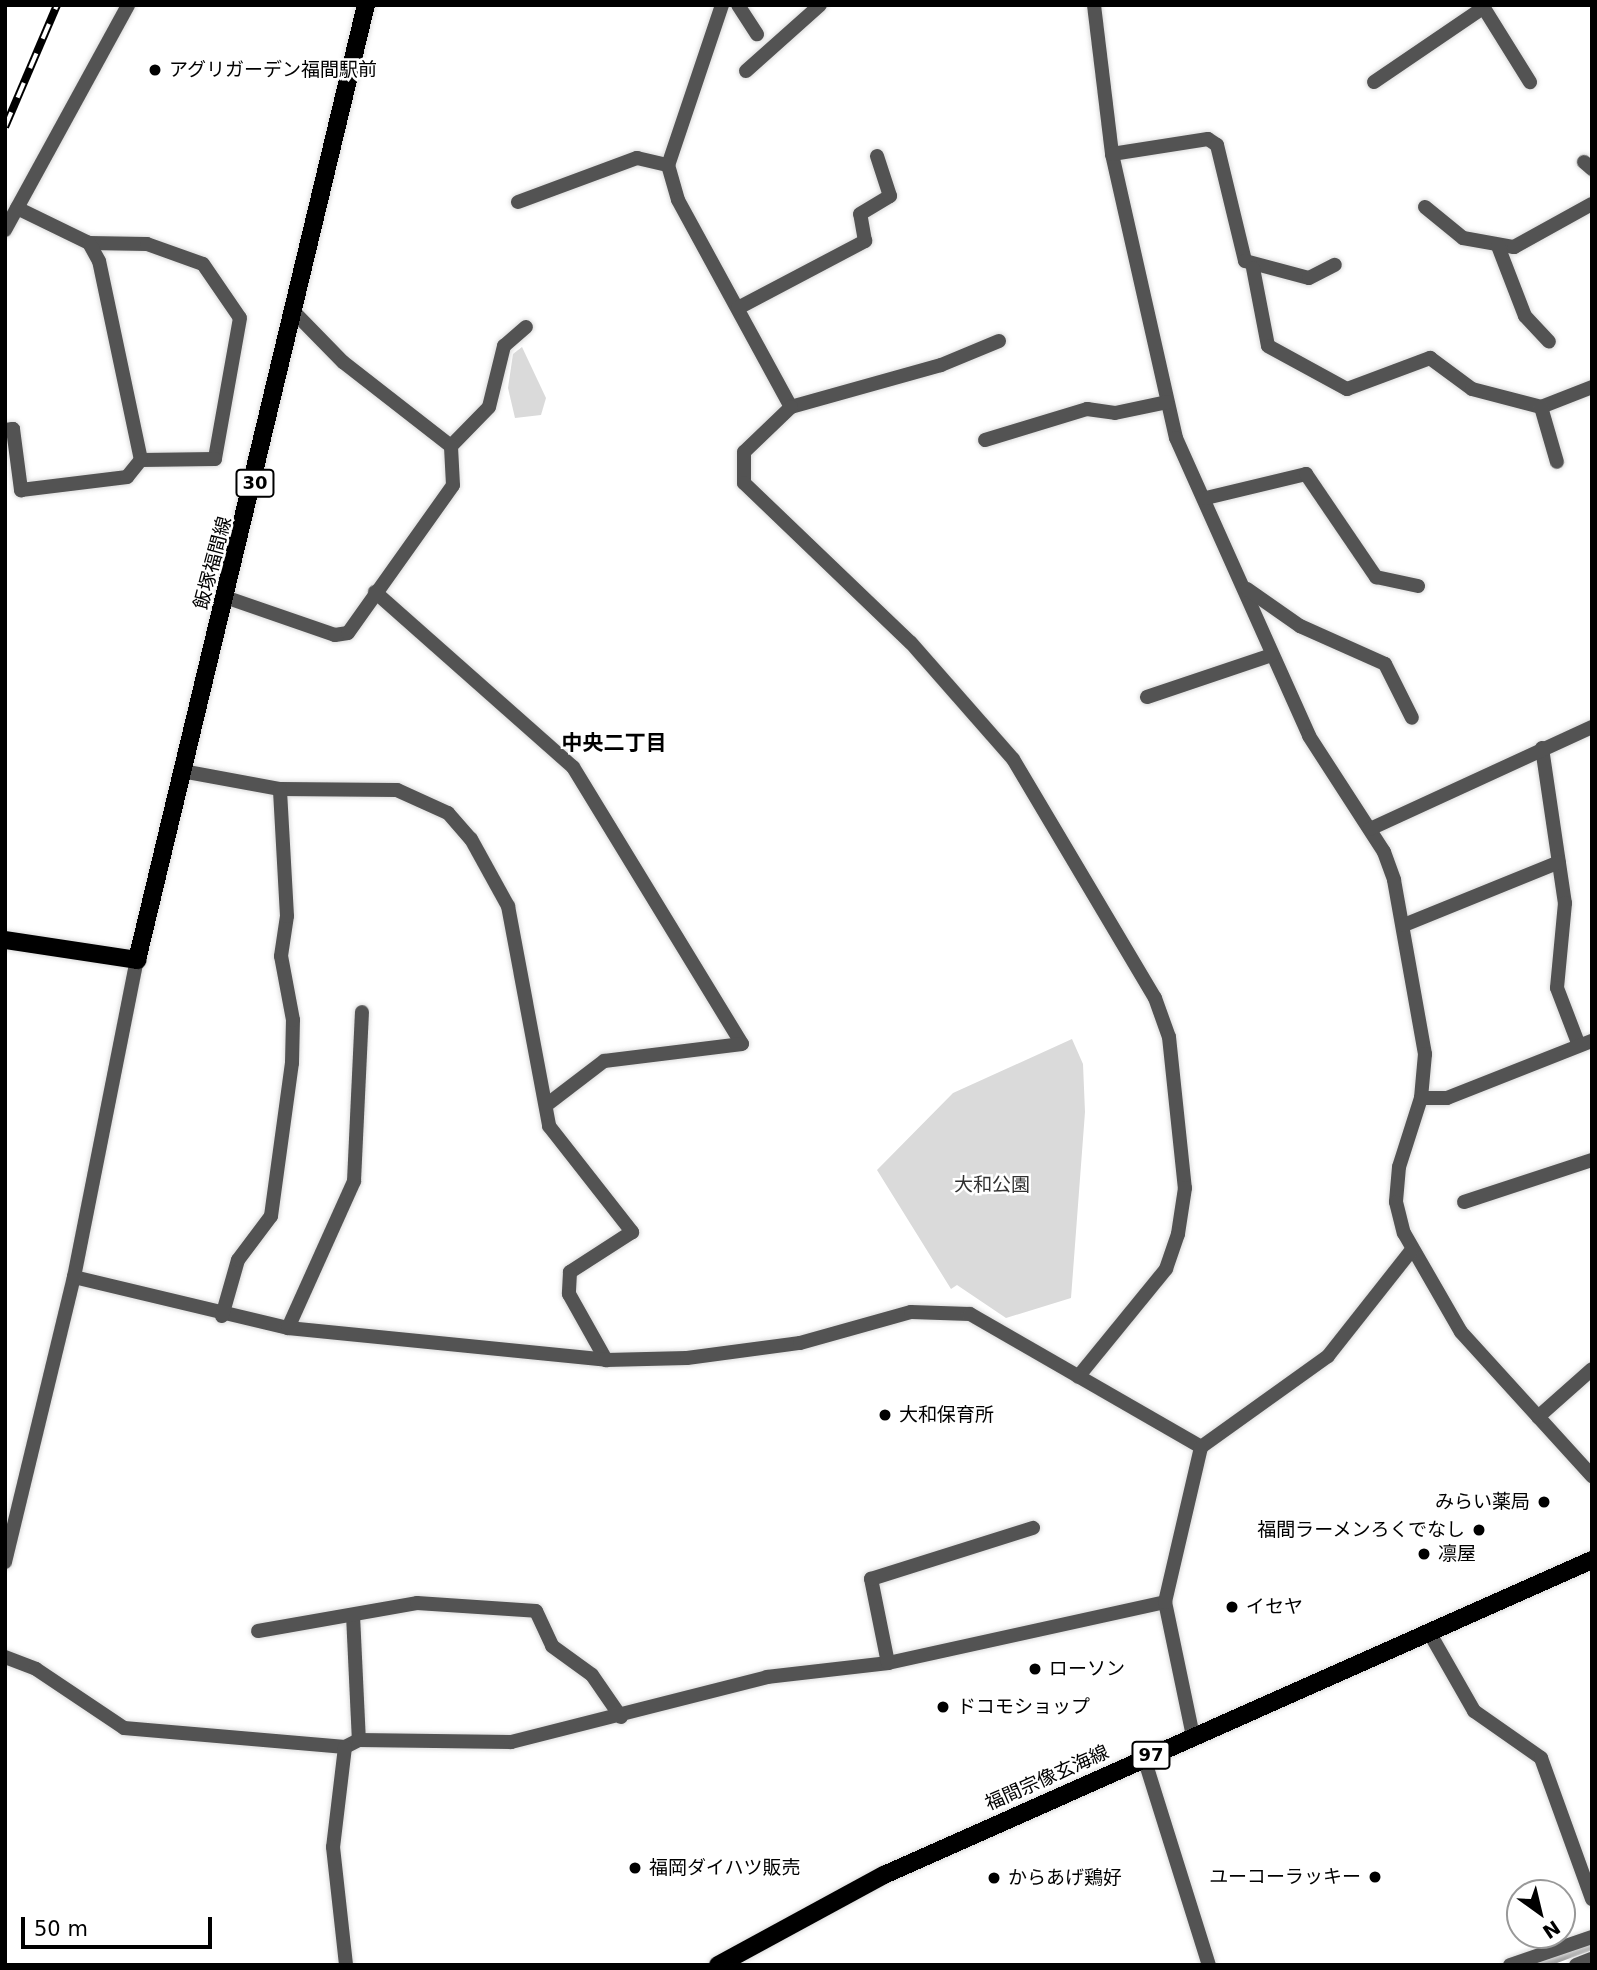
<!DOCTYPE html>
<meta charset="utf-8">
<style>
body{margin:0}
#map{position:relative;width:1597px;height:1970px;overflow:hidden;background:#fff;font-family:"DejaVu Sans","Noto Sans JP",sans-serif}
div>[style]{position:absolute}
.green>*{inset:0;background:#dadada}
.stream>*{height:8px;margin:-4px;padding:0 4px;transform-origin:4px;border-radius:4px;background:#a1a1a1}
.roads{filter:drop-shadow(0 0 2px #dbdbdb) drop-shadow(0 0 2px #dbdbdb)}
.minor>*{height:14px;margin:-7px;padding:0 7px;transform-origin:7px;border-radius:7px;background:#535353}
.tertiary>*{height:14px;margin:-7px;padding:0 7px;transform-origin:7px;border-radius:7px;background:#535353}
.primary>*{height:18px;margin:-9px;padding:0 9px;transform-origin:9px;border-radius:9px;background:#000}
.rail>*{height:8px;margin-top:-4px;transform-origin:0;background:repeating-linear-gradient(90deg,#fff 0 16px,#000 0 32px);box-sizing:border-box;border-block:2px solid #000}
.dots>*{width:19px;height:19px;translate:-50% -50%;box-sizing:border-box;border:4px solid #fff;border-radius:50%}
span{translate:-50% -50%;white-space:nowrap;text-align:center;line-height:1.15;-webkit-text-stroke:5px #fff;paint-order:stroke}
.shield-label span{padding:2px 5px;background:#fff;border:2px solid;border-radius:5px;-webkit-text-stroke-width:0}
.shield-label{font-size:18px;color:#000;font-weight:700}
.poi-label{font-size:19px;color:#000}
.left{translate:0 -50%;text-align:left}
.right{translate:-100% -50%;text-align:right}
.street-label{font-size:19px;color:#000}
.park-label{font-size:19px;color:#313131}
.neighbourhood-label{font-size:21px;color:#000;font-weight:700}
.frame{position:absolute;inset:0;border:7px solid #000;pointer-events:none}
.north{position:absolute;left:1506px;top:1879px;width:70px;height:70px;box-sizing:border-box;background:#fff;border:2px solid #999;border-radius:50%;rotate:146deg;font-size:19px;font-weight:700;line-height:28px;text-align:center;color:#000}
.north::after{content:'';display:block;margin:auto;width:24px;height:32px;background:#000;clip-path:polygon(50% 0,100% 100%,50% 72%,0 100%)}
.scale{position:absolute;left:21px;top:1917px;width:191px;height:32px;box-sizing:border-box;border:4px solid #000;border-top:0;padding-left:9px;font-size:21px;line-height:24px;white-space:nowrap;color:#000;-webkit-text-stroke:5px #fff;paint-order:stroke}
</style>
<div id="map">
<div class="green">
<i style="clip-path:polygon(522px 347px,546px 398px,541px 415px,515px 418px,508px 388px,513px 354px)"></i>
<i style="clip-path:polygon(1072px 1039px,1083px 1064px,1085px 1112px,1071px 1298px,1006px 1318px,957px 1285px,951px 1289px,877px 1170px,953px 1093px)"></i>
</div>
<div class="stream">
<i style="left:1540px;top:1965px;width:55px;rotate:-20.1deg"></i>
</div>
<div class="roads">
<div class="minor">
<i style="left:722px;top:5px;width:169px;rotate:108.6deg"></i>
<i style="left:668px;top:165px;width:36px;rotate:74deg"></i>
<i style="left:678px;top:200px;width:236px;rotate:61.4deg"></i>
<i style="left:738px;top:5px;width:35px;rotate:57deg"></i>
<i style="left:1094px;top:5px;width:150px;rotate:83.1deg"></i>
<i style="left:1112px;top:154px;width:291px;rotate:77.3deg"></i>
<i style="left:1176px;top:438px;width:326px;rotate:65.9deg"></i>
<i style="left:1309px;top:736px;width:138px;rotate:57.1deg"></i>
<i style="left:1384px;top:852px;width:30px;rotate:70deg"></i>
<i style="left:1394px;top:880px;width:177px;rotate:79.9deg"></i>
<i style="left:1425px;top:1054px;width:44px;rotate:95.2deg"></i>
<i style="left:1421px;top:1098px;width:72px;rotate:107.7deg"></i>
<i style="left:1399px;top:1167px;width:35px;rotate:95deg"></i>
<i style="left:1396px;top:1202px;width:32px;rotate:76deg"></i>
<i style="left:1404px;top:1233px;width:114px;rotate:60.1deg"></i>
<i style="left:1461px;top:1332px;width:195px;rotate:47.7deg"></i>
<i style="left:1482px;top:5px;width:91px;rotate:58.1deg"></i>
<i style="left:746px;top:71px;width:99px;rotate:-41.7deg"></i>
<i style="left:1374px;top:82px;width:132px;rotate:-34.2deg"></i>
<i style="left:1112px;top:154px;width:97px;rotate:-8.9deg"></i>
<i style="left:1208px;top:139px;width:11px;rotate:34deg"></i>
<i style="left:1217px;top:145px;width:119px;rotate:76.4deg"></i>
<i style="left:1245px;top:261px;width:66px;rotate:14.9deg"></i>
<i style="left:1309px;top:278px;width:29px;rotate:-27deg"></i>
<i style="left:1584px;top:162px;width:11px;rotate:41deg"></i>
<i style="left:518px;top:202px;width:127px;rotate:-20.3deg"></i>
<i style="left:637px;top:158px;width:32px;rotate:13deg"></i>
<i style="left:1425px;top:207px;width:49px;rotate:39.2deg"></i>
<i style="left:1463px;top:238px;width:52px;rotate:10deg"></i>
<i style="left:1514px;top:247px;width:89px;rotate:-28.9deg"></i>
<i style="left:17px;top:208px;width:80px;rotate:25.9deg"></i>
<i style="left:89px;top:243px;width:58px;rotate:1deg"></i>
<i style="left:147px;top:244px;width:59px;rotate:19.7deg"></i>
<i style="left:203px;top:264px;width:65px;rotate:55.6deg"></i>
<i style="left:240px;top:318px;width:143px;rotate:100.1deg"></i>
<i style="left:215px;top:459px;width:74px;rotate:179.2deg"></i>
<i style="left:141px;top:460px;width:203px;rotate:-101.9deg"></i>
<i style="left:99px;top:261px;width:21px;rotate:-119deg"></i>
<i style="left:5px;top:230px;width:256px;rotate:-61.3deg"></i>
<i style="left:1498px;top:246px;width:75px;rotate:68.9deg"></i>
<i style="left:1525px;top:316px;width:35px;rotate:47deg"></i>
<i style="left:1253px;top:268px;width:79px;rotate:79.1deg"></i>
<i style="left:1268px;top:346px;width:90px;rotate:28.6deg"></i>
<i style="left:1347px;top:389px;width:89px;rotate:-20.5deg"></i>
<i style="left:1430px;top:358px;width:52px;rotate:36.4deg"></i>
<i style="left:1472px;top:389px;width:71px;rotate:14.6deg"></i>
<i style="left:1541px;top:407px;width:55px;rotate:-21.4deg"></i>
<i style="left:738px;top:308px;width:144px;rotate:-27.8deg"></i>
<i style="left:865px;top:241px;width:27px;rotate:-100deg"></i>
<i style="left:860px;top:214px;width:35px;rotate:-31deg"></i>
<i style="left:890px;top:196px;width:42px;rotate:-108deg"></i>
<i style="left:295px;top:313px;width:69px;rotate:45.6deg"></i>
<i style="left:343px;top:362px;width:137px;rotate:37.9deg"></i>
<i style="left:451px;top:446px;width:54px;rotate:-45.7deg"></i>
<i style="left:489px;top:407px;width:63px;rotate:-76.2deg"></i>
<i style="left:504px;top:346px;width:29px;rotate:-41deg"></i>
<i style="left:999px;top:341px;width:63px;rotate:157.5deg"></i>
<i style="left:941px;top:365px;width:156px;rotate:164.4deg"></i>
<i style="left:791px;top:407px;width:65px;rotate:136.2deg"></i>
<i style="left:744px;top:452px;width:31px;rotate:90deg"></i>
<i style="left:744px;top:483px;width:231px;rotate:43.8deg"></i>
<i style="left:911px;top:643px;width:154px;rotate:48.7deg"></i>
<i style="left:1013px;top:759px;width:278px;rotate:59.3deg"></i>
<i style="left:1155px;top:998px;width:41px;rotate:70.3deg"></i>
<i style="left:1169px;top:1037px;width:152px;rotate:84deg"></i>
<i style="left:1185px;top:1188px;width:47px;rotate:98.7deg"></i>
<i style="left:1178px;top:1234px;width:37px;rotate:109deg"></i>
<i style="left:1166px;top:1269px;width:139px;rotate:129.2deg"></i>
<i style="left:1541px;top:407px;width:57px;rotate:73.8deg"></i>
<i style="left:5px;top:430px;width:8px;rotate:-7deg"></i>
<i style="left:13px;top:429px;width:62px;rotate:82.5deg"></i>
<i style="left:21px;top:490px;width:107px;rotate:-7deg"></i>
<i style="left:127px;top:477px;width:22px;rotate:-51deg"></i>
<i style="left:985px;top:440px;width:107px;rotate:-16.9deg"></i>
<i style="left:1087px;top:409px;width:28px;rotate:8deg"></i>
<i style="left:1115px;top:413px;width:53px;rotate:-11.9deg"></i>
<i style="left:1206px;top:498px;width:103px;rotate:-13.5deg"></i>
<i style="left:1306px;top:474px;width:125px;rotate:55.8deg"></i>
<i style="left:1376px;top:577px;width:43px;rotate:12.1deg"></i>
<i style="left:1247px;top:589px;width:65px;rotate:34.9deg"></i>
<i style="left:1300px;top:626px;width:93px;rotate:24.1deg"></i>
<i style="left:1385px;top:664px;width:60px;rotate:63.4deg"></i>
<i style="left:375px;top:592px;width:264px;rotate:41.5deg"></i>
<i style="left:573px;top:767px;width:324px;rotate:58.6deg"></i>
<i style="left:742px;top:1044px;width:139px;rotate:173deg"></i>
<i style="left:604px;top:1061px;width:69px;rotate:142.6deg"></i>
<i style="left:225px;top:597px;width:116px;rotate:19.1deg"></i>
<i style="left:335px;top:635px;width:13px;rotate:-9deg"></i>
<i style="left:348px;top:633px;width:181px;rotate:-54.6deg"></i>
<i style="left:453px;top:485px;width:39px;rotate:-93deg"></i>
<i style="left:1147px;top:697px;width:132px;rotate:-18.6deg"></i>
<i style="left:1542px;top:748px;width:157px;rotate:81.6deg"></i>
<i style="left:1565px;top:903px;width:85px;rotate:95.4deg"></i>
<i style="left:1557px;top:988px;width:59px;rotate:69.1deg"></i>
<i style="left:182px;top:771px;width:100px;rotate:10.4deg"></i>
<i style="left:280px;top:789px;width:117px;rotate:0.5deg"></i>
<i style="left:397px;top:790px;width:56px;rotate:24.3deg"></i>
<i style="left:448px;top:813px;width:35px;rotate:49deg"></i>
<i style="left:471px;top:839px;width:77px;rotate:61.1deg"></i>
<i style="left:508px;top:906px;width:224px;rotate:79.4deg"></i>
<i style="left:549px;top:1126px;width:135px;rotate:51.9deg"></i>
<i style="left:632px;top:1232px;width:74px;rotate:147.2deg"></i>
<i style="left:570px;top:1272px;width:22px;rotate:93deg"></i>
<i style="left:569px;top:1294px;width:76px;rotate:60.7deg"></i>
<i style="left:1370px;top:829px;width:244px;rotate:-24.7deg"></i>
<i style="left:1404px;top:925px;width:167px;rotate:-22.1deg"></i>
<i style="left:1421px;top:1098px;width:26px"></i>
<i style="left:1447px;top:1098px;width:156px;rotate:-21.5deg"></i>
<i style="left:1464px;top:1202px;width:135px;rotate:-18.2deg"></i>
<i style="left:74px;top:1277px;width:220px;rotate:13.4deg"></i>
<i style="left:288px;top:1328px;width:320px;rotate:5.7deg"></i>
<i style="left:606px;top:1360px;width:81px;rotate:-1.4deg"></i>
<i style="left:687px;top:1358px;width:114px;rotate:-7.6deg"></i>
<i style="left:800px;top:1343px;width:115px;rotate:-15.6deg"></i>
<i style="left:911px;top:1312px;width:59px;rotate:1.9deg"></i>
<i style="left:970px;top:1314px;width:267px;rotate:29.9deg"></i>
<i style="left:222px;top:1316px;width:58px;rotate:-74.1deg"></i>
<i style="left:238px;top:1260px;width:55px;rotate:-53.1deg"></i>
<i style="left:271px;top:1216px;width:154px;rotate:-82.2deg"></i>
<i style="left:292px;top:1063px;width:43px;rotate:-88.7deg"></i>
<i style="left:293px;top:1020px;width:65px;rotate:-100.6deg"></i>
<i style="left:281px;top:956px;width:40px;rotate:-81.5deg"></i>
<i style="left:287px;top:916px;width:127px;rotate:-93.2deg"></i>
<i style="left:288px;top:1328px;width:161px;rotate:-65.8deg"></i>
<i style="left:354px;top:1181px;width:169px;rotate:-87.3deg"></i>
<i style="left:1538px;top:1417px;width:72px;rotate:-41.6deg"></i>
<i style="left:353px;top:1615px;width:125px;rotate:87.3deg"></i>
<i style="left:258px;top:1631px;width:161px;rotate:-10deg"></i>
<i style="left:417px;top:1603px;width:119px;rotate:3.8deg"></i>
<i style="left:536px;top:1611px;width:38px;rotate:65deg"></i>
<i style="left:552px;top:1646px;width:49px;rotate:35.9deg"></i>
<i style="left:592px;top:1675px;width:51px;rotate:55.4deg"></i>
<i style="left:1429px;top:1632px;width:91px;rotate:60.3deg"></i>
<i style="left:1474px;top:1711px;width:82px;rotate:35deg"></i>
<i style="left:1541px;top:1758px;width:150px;rotate:70.1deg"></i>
<i style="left:5px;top:1657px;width:33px;rotate:21deg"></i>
<i style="left:36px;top:1669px;width:106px;rotate:33.8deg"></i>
<i style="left:124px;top:1728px;width:222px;rotate:4.9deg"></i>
<i style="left:345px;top:1747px;width:16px;rotate:-27deg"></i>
<i style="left:359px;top:1740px;width:152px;rotate:0.8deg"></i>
<i style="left:511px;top:1742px;width:264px;rotate:-14.2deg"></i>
<i style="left:767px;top:1677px;width:122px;rotate:-6.6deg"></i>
<i style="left:888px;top:1663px;width:284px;rotate:-12.4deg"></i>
<i style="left:888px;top:1663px;width:86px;rotate:-101.4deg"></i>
<i style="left:871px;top:1579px;width:170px;rotate:-17.5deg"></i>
<i style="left:1193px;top:1736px;width:137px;rotate:-101.8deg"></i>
<i style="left:1165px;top:1602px;width:159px;rotate:-76.9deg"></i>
<i style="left:1201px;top:1447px;width:156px;rotate:-35.6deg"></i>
<i style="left:1328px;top:1356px;width:134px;rotate:-51.7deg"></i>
<i style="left:345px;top:1747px;width:101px;rotate:96.8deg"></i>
<i style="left:333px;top:1847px;width:119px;rotate:83.7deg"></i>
<i style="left:1144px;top:1758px;width:217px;rotate:72.6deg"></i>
<i style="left:1510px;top:1965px;width:87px;rotate:-18.9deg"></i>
<i style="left:1576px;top:1965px;width:17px;rotate:-21deg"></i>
</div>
<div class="tertiary">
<i style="left:5px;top:1562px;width:293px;rotate:-76.4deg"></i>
<i style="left:74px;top:1277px;width:323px;rotate:-78.8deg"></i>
</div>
<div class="primary">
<i style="left:5px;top:940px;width:134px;rotate:8.6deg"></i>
<i style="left:137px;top:960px;width:982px;rotate:-76.52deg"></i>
<i style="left:718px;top:1965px;width:189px;rotate:-28.5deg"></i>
<i style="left:884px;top:1875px;width:775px;rotate:-23.99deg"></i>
</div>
</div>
<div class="rail">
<i style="left:5px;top:127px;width:133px;rotate:-66.9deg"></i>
</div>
<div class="dots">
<i style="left:155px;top:70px;background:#000"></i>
<i style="left:885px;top:1415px;background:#000"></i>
<i style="left:1544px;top:1502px;background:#000"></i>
<i style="left:1479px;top:1530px;background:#000"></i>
<i style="left:1424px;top:1554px;background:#000"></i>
<i style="left:1232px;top:1607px;background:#000"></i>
<i style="left:1035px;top:1669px;background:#000"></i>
<i style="left:943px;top:1707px;background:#000"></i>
<i style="left:635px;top:1868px;background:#000"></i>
<i style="left:1375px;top:1877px;background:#000"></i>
<i style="left:994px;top:1878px;background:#000"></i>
</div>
<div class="shield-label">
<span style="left:255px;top:483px">30</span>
<span style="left:1151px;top:1755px">97</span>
</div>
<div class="poi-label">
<span class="left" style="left:169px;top:70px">アグリガーデン福間駅前</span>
<span class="left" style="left:899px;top:1415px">大和保育所</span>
<span class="right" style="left:1530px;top:1502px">みらい薬局</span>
<span class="right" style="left:1465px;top:1530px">福間ラーメンろくでなし</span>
<span class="left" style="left:1438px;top:1554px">凛屋</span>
<span class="left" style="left:1246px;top:1607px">イセヤ</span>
<span class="left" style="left:1049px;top:1669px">ローソン</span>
<span class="left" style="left:957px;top:1707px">ドコモショップ</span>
<span class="left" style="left:649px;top:1868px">福岡ダイハツ販売</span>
<span class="right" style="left:1361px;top:1877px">ユーコーラッキー</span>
<span class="left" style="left:1008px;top:1878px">からあげ鶏好</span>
</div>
<div class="street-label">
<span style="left:213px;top:563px;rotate:-75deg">飯塚福間線</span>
<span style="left:1047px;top:1778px;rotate:-24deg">福間宗像玄海線</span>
</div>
<div class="park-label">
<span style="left:992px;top:1185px">大和公園</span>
</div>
<div class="neighbourhood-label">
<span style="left:614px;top:743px">中央二丁目</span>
</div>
<div class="frame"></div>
<div class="north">N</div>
<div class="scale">50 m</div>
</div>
